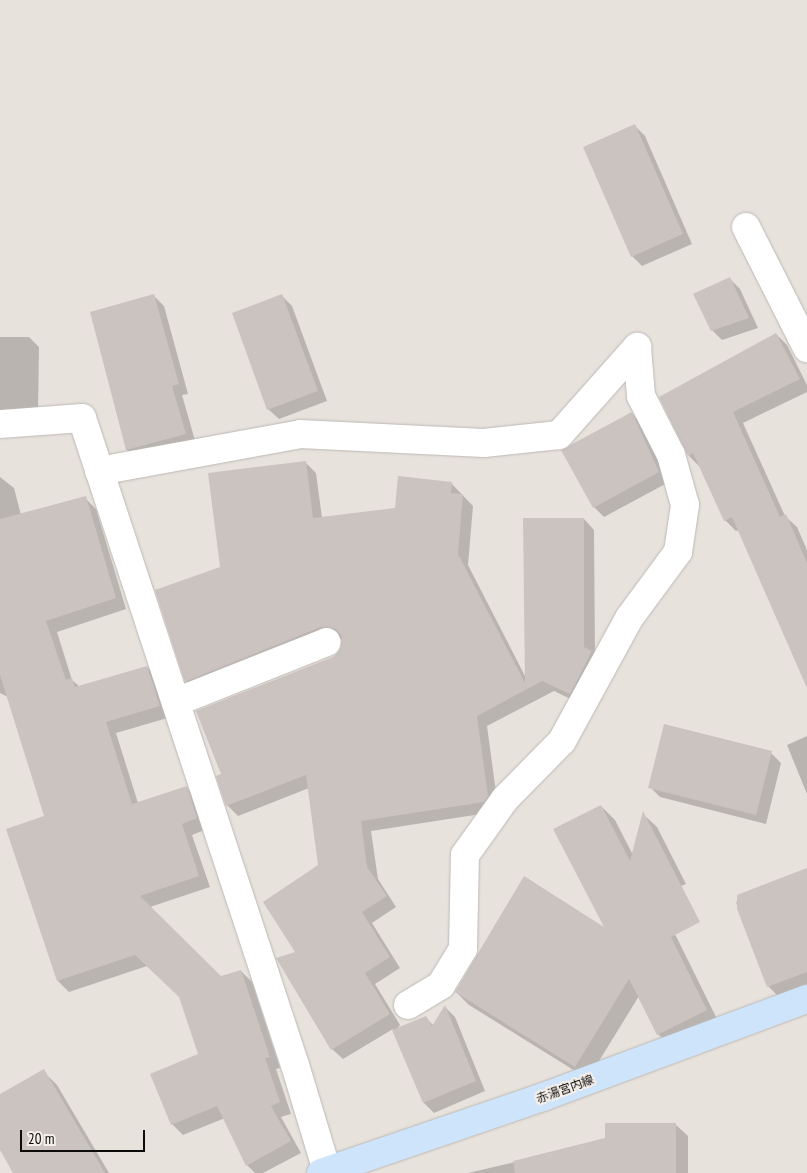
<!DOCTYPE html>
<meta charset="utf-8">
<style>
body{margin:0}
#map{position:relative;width:807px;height:1173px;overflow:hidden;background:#e8e2dd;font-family:"PT Sans Narrow","Noto Sans JP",sans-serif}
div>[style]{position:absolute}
.shadow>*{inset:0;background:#0003}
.building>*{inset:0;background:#cac3c0}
.roads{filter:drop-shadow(0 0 1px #bdb8b3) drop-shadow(0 0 1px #bdb8b3)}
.minor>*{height:28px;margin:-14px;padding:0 14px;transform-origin:14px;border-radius:14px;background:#fff}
.major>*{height:28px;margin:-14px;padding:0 14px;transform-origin:14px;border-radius:14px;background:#cde4fb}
span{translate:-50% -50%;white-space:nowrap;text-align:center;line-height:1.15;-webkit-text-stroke:4px #f5efea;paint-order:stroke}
.street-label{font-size:12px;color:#0d0b0a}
.scale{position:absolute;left:20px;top:1130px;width:125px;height:22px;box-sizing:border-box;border:2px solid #0d0b0a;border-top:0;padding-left:6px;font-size:15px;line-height:18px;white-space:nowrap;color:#0d0b0a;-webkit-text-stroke:4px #f5efea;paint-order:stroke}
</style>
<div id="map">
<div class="shadow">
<i style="clip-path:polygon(635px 126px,645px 136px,692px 244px,642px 266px,632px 256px)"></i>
<i style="clip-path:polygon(730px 279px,740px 289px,758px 328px,722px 340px,712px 330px)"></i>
<i style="clip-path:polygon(154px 296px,164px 306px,188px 394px,182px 395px,196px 444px,137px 460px,127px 450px)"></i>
<i style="clip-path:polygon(282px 296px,292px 306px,327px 401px,279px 419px,268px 409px)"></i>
<i style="clip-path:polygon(776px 334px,787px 345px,807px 385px,807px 392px,743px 423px,785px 516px,797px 527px,807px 550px,807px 687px,739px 530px,736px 531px,725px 520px,700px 467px,689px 456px)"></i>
<i style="clip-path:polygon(0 337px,29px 337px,39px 347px,38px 414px,0 414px)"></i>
<i style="clip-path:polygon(631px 413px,641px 423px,669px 482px,604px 517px,594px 507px)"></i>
<i style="clip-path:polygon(305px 462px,316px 473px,322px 518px,396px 509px,451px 483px,473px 506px,468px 565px,526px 678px,584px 519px,594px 530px,595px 655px,581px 704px,554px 691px,487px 726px,498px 807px,494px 812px,371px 831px,378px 879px,396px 907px,372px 923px,400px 968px,375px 984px,400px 1025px,396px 1030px,425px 1017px,434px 1026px,445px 1007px,455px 1017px,485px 1091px,434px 1113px,424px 1103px,393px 1029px,343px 1059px,332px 1049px,297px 953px,320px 866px,309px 788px,238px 816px,227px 805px,222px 775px,334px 658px,344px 644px,342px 639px,333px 638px,197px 692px,186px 681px,221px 567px)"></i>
<i style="clip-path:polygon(0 477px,14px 488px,21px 515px,85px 498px,96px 509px,126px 609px,57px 632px,72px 680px,80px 687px,147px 667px,158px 678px,171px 717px,116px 733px,138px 803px,186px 787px,197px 798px,207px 829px,192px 835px,210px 887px,150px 907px,221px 978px,241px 971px,252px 982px,280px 1068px,276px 1069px,291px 1114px,281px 1117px,301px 1153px,263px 1173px,255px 1173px,247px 1165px,225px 1118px,183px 1135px,172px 1124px,199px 1055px,180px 997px,147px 966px,69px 992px,58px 981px,45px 817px,8px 697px,0 693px)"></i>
<i style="clip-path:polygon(807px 736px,807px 794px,787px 745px)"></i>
<i style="clip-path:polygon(771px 753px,781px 763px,766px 824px,660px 797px,650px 787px)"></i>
<i style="clip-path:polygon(601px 806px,615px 820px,633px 855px,643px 814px,657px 827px,686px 884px,607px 916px)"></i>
<i style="clip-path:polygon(807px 880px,807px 985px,778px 996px,768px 986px,736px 902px)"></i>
<i style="clip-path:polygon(663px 923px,676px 936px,719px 1023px,671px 1047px,658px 1034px,639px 996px,588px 1079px,469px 1005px,456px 992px)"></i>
<i style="clip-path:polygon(43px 1071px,57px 1085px,109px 1173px,15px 1173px,0 1148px,0 1096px)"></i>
<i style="clip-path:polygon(676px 1125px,688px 1136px,688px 1173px,468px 1173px)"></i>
</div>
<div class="building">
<i style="clip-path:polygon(635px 124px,683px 234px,631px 257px,583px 147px)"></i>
<i style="clip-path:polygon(730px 277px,749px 318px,711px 331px,693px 294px)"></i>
<i style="clip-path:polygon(154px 294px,179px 384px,172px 386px,186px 434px,126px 450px,90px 312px)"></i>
<i style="clip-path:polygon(282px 294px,318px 391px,267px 410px,232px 313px)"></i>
<i style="clip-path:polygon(776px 333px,800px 379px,733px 412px,780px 517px,786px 514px,807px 563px,807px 688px,732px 517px,724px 521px,693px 453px,688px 456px,659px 397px)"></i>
<i style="clip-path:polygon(632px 412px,659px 472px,593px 508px,561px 450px)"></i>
<i style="clip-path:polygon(306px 461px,313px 518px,395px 508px,398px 476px,452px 482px,451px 493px,463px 494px,458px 554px,525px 683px,523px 518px,584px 518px,584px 647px,592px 651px,570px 694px,542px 681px,477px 716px,488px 796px,484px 802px,361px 821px,367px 867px,387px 896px,362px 912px,390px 957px,365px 973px,390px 1014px,331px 1050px,276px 958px,295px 952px,263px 902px,318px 865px,306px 775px,226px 806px,216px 776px,221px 774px,196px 711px,333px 657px,340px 651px,342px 637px,336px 629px,321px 627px,185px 682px,155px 590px,220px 567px,208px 473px)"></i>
<i style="clip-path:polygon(86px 496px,116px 598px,46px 621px,66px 680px,72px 678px,75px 687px,147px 666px,160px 706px,106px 722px,132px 804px,187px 786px,197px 818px,182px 824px,199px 876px,140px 896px,221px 976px,241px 970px,270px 1057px,265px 1058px,280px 1102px,271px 1106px,291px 1141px,246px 1166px,217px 1106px,171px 1125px,150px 1074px,198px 1054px,179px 997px,135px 955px,57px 981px,6px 829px,44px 816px,0 675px,0 519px)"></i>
<i style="clip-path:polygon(664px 724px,772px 751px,756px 815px,648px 788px)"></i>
<i style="clip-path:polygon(601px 805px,630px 861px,643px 811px,700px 922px,671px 937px,707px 1010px,657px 1035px,629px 979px,575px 1067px,455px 992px,524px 876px,604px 927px,553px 829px)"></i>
<i style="clip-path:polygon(807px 868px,807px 972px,767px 987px,737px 909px,737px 895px)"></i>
<i style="clip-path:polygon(445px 1005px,476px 1081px,423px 1103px,392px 1030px,426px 1016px,432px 1026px)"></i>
<i style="clip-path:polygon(44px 1069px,105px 1173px,13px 1173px,0 1150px,0 1094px)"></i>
<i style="clip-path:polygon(605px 1123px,676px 1123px,676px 1173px,515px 1173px,513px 1161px,605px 1138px)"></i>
</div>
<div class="roads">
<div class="minor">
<i style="left:746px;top:227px;width:136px;rotate:63.2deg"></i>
<i style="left:0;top:424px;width:82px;rotate:-4.2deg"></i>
<i style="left:82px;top:418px;width:681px;rotate:71.78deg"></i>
<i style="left:295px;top:1065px;width:111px;rotate:73.2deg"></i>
<i style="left:99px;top:471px;width:204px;rotate:-10.4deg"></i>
<i style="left:300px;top:434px;width:184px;rotate:2.8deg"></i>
<i style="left:484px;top:443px;width:75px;rotate:-6.1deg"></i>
<i style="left:559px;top:435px;width:118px;rotate:-48.4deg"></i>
<i style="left:176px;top:702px;width:162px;rotate:-21.7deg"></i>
<i style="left:408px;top:1005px;width:39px;rotate:-31deg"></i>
<i style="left:441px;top:985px;width:42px;rotate:-58.6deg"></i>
<i style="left:463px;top:949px;width:94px;rotate:-88.8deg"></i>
<i style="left:465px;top:855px;width:69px;rotate:-54.5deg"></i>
<i style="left:505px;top:799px;width:81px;rotate:-45.5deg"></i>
<i style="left:562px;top:741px;width:141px;rotate:-61.3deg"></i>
<i style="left:630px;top:617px;width:81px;rotate:-53.6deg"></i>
<i style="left:678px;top:552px;width:48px;rotate:-81.5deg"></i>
<i style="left:685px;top:505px;width:52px;rotate:-105.6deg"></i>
<i style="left:671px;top:455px;width:66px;rotate:-117deg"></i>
<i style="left:641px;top:396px;width:49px;rotate:-94.7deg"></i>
</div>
<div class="major">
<i style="left:321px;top:1173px;width:235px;rotate:-18.9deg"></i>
<i style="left:543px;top:1097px;width:282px;rotate:-20.4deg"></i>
</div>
</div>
<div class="street-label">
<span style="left:565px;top:1089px;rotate:-20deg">赤湯宮内線</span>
</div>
<div class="scale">20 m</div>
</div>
